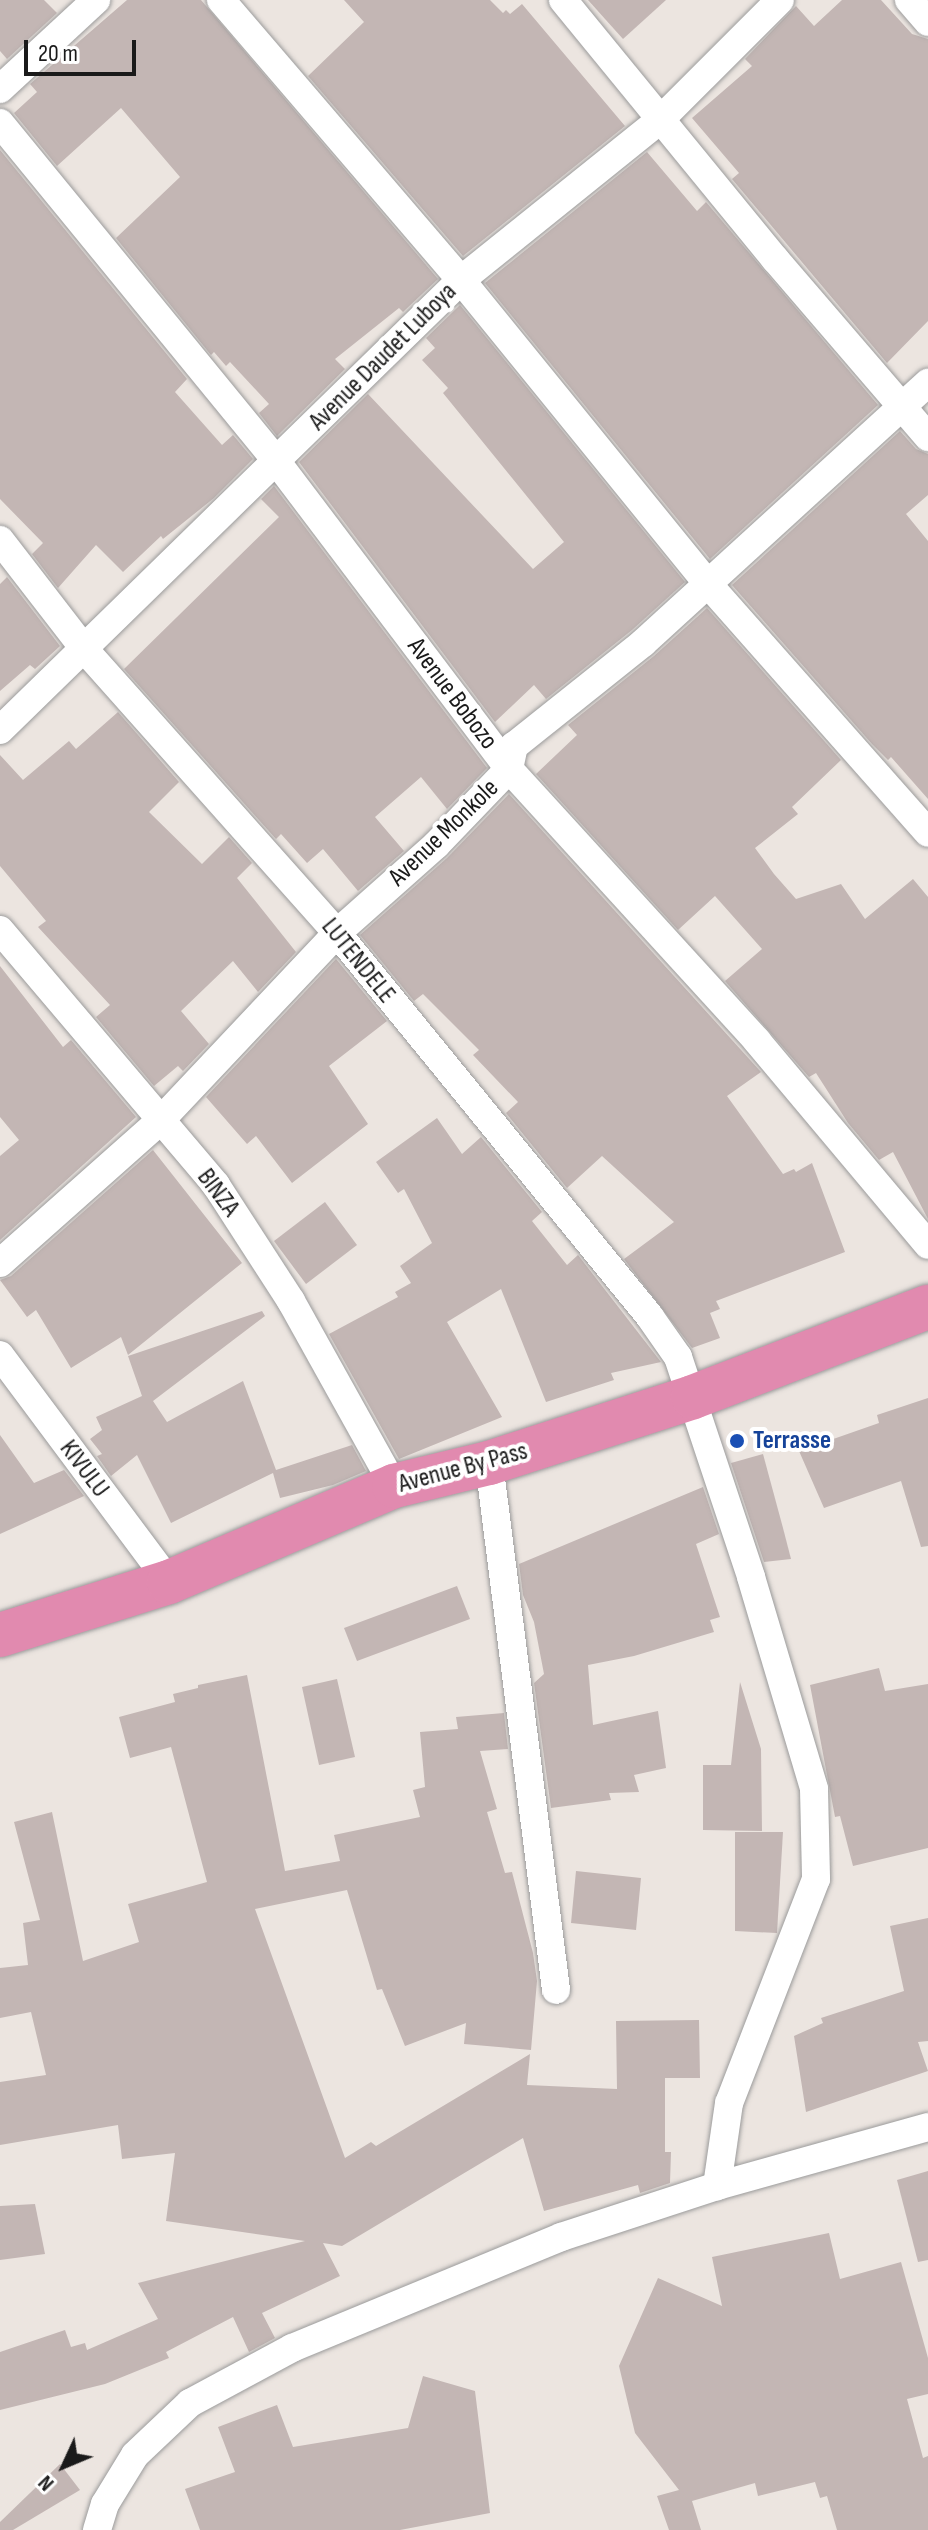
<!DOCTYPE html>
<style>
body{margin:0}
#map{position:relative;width:928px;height:2530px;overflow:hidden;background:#ece5e0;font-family:"Sofia Sans Condensed",sans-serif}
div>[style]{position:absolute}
.building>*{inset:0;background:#c3b6b4}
.roads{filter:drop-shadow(0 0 2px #9b9b9b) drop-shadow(0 0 2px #9b9b9b)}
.street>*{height:28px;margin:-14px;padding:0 14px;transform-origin:14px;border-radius:14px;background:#fff}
.highway>*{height:44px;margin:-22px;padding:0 22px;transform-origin:22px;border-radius:22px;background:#e18aaf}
.dots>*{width:22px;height:22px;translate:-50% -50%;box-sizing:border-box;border:4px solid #fff;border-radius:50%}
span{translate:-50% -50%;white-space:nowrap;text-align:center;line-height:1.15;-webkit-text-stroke:8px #fff;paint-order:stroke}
.street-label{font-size:26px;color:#1a1a1a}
.transit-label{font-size:26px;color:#164399;font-weight:700}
.left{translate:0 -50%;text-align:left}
.north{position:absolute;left:24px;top:2426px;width:80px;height:80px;-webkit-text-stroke:6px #fff;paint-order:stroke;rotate:226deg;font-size:22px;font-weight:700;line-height:32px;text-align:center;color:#1a1a1a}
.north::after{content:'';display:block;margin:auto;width:28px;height:36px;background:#1a1a1a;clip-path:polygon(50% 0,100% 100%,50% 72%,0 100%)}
.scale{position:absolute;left:24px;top:40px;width:112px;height:36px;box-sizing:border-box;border:4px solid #1a1a1a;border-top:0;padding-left:10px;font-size:24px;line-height:28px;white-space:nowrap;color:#1a1a1a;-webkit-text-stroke:6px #fff;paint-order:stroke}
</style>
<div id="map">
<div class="building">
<i style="clip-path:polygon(0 0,44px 0,57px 13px,7px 59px,0 51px)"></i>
<i style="clip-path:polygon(127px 0,201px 0,438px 279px,403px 312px,399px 308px,335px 359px,345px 369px,277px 436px,259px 413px,269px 404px,230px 362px,226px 366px,214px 352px,211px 355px,116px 238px,180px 177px,121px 108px,57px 166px,14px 113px,37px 92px,30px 84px)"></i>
<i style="clip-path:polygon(344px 0,490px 0,503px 13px,506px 10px,510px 14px,522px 4px,625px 126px,463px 256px,308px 76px,364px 22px)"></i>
<i style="clip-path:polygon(588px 0,666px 0,623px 39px)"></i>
<i style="clip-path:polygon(842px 0,881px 0,912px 34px,928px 39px,928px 321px,887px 363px,732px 179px,739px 173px,692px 118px,752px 66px,745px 59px,796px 6px,814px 26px)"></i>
<i style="clip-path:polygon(0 150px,187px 379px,175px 392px,222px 445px,233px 435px,253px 459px,214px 498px,163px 539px,161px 536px,123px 572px,96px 545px,58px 588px,32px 554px,43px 543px,0 499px)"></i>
<i style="clip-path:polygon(647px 152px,697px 211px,706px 202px,878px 405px,710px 559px,485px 283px)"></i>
<i style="clip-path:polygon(460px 305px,685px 582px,632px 630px,546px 699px,534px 685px,495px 722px,299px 462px,368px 394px,533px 569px,564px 542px,443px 393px,448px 388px,422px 360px,435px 348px,426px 338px)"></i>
<i style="clip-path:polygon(900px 431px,916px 449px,928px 454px,928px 495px,906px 514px,928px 541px,928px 799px,891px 757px,888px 760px,872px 744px,732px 585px)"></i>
<i style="clip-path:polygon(274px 486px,487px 768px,447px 809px,421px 777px,375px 817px,404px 851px,358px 891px,323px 849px,307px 863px,281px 834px,276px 839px,124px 669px,279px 517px,261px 499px)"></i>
<i style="clip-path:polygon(7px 577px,60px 646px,35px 669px,30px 665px,0 691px,0 584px)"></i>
<i style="clip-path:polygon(707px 608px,841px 760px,792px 807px,798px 814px,755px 848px,774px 874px,796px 899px,841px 884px,865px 919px,913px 879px,928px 897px,928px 1219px,893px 1152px,879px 1160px,848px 1123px,816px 1073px,809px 1077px,725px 981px,762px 949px,715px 896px,678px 930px,536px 774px,577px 735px,568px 725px,654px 656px)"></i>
<i style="clip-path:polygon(118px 712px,179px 782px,149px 812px,202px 864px,229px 837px,252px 863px,237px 878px,296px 952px,258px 992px,233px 961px,181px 1011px,209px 1044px,183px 1071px,178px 1066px,154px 1086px,96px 1017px,110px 1005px,38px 927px,46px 921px,0 866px,0 755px,23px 780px,69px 741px,76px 749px)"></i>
<i style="clip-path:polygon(509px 794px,761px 1072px,727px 1096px,783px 1174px,794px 1169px,796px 1172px,812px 1163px,845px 1252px,716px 1301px,720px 1309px,710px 1313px,720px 1338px,692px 1348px,624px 1259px,674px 1222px,602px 1156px,567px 1188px,506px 1113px,518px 1102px,473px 1055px,479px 1050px,423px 994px,414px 1001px,360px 935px,447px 858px)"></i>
<i style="clip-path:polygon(336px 959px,387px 1021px,329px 1066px,368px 1124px,292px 1183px,256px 1136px,247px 1144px,206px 1097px)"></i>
<i style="clip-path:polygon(0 966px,63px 1047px,71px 1040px,136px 1117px,0 1240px,0 1156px,19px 1140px,0 1117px)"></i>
<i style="clip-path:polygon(437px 1118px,462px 1154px,481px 1137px,542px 1212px,532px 1221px,567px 1265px,578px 1255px,661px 1362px,611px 1373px,614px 1380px,546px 1402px,501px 1289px,447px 1322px,502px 1417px,399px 1459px,329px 1334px,398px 1297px,395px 1292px,411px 1283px,400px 1266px,432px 1243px,404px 1189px,398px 1193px,376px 1162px)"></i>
<i style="clip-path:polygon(153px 1150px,242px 1263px,128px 1355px,121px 1337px,71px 1368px,36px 1310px,27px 1317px,0 1280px,11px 1276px)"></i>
<i style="clip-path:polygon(325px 1202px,357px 1245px,306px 1284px,274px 1241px)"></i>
<i style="clip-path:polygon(262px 1311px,265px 1316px,153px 1401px,167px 1422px,243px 1381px,276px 1470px,352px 1445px,366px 1471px,333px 1485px,280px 1498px,273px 1473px,171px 1523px,137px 1455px,111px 1476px,97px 1456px,102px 1454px,90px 1439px,102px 1430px,96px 1417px,142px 1396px,128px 1356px)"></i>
<i style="clip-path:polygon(928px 1398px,928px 1546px,921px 1547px,901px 1481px,824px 1508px,799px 1451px,879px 1423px,877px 1415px)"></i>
<i style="clip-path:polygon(0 1435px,34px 1483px,64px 1470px,84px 1496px,0 1534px)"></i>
<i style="clip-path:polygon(763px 1454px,783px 1528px,791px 1559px,764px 1562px,731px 1463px)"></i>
<i style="clip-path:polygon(703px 1487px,719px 1534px,696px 1544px,720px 1617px,710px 1620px,714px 1632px,634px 1656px,588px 1665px,593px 1725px,658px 1711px,666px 1768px,634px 1775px,639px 1792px,609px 1793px,611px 1800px,551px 1808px,534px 1683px,544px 1674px,534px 1622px,523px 1595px,519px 1564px)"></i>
<i style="clip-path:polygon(457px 1586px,470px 1619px,357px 1661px,344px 1628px)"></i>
<i style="clip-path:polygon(879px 1668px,885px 1691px,928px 1684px,928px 1848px,853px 1866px,840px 1816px,835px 1817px,810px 1685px)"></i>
<i style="clip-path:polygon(247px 1675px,285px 1871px,340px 1861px,334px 1835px,420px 1817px,413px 1790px,425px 1787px,420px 1732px,458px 1729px,456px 1717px,504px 1713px,508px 1749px,480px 1751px,497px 1809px,487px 1812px,505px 1873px,512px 1872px,533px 1953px,537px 1981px,531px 2050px,464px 2044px,466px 2023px,405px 2046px,382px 1989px,377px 1990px,347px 1890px,255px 1909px,345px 2158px,371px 2142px,376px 2146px,530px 2054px,527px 2085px,617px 2089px,616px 2021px,699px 2020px,700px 2078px,665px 2078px,665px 2152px,671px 2152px,670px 2183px,640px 2193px,638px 2185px,544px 2211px,523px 2138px,342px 2246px,323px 2243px,340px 2276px,262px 2313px,275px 2338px,249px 2352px,233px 2317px,166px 2352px,169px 2358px,105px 2384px,0 2410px,0 2352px,65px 2330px,71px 2347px,85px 2343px,87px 2350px,158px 2319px,138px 2283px,305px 2241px,166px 2221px,175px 2153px,122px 2159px,118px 2125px,0 2145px,0 2082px,46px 2075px,31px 2012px,0 2018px,0 1968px,28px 1965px,23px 1923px,40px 1920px,14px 1822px,52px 1812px,83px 1961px,139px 1942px,128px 1904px,207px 1882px,171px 1747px,130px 1758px,119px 1717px,175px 1702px,173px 1694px,198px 1688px,198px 1685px)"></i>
<i style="clip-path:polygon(337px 1679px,355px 1757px,319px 1765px,302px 1687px)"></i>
<i style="clip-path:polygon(740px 1682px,761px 1749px,762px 1831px,703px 1830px,703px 1765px,731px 1765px)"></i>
<i style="clip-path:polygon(735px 1832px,783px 1832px,777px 1933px,735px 1931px)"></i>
<i style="clip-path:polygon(576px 1871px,641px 1878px,636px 1930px,571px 1923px)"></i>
<i style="clip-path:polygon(928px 1918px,928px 2041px,918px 2042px,928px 2071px,806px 2112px,794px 2036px,823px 2023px,821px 2018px,904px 1991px,890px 1926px)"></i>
<i style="clip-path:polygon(928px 2171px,928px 2260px,918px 2262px,897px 2180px)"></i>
<i style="clip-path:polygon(35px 2204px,45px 2254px,0 2260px,0 2206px)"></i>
<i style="clip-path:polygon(829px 2233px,840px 2279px,901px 2262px,928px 2358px,928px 2394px,907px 2399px,923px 2458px,928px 2456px,928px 2530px,837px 2530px,827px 2496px,820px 2498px,815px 2482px,758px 2496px,755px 2483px,692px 2501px,701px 2530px,669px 2530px,657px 2496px,679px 2490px,635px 2433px,619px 2366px,658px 2278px,722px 2306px,712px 2257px)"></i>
<i style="clip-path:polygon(423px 2376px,475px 2391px,490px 2513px,400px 2530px,200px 2530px,185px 2489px,235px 2472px,218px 2427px,277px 2405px,293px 2447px,408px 2428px)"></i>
<i style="clip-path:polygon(60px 2464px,80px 2490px,13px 2530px,0 2530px,0 2522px)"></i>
</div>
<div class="roads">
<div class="street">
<i style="left:221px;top:0;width:369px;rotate:49.4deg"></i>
<i style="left:461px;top:280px;width:392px;rotate:50.9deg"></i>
<i style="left:708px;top:584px;width:332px;rotate:48.5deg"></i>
<i style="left:563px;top:0;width:335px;rotate:50.7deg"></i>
<i style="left:775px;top:259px;width:235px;rotate:49.3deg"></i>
<i style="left:909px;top:0;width:29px;rotate:49deg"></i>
<i style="left:0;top:89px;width:131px;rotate:-42.8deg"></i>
<i style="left:0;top:123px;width:438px;rotate:50.7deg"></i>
<i style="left:277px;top:462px;width:385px;rotate:52.9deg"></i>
<i style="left:509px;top:769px;width:368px;rotate:47.6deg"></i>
<i style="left:757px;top:1041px;width:266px;rotate:50deg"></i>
<i style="left:0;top:540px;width:139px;rotate:52.3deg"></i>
<i style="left:85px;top:650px;width:379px;rotate:48.3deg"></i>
<i style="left:337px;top:933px;width:495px;rotate:50.8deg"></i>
<i style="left:650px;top:1317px;width:49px;rotate:55deg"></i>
<i style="left:678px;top:1357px;width:232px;rotate:71.6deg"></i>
<i style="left:751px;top:1577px;width:221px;rotate:73.4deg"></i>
<i style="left:814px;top:1789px;width:90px;rotate:88.7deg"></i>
<i style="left:816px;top:1879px;width:240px;rotate:111.2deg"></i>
<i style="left:729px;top:2103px;width:84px;rotate:98.2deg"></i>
<i style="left:0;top:730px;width:644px;rotate:-44.31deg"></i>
<i style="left:461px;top:280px;width:257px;rotate:-38.8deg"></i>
<i style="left:661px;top:119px;width:168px;rotate:-45deg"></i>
<i style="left:0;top:930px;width:334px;rotate:49.7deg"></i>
<i style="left:216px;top:1185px;width:138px;rotate:57.1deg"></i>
<i style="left:291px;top:1301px;width:212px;rotate:60.9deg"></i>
<i style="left:0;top:1263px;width:213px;rotate:-41.6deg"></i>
<i style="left:159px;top:1122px;width:260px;rotate:-46.7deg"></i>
<i style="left:337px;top:933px;width:132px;rotate:-41.6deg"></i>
<i style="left:436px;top:845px;width:105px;rotate:-46.2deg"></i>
<i style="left:509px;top:769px;width:24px;rotate:-78deg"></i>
<i style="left:514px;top:746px;width:165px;rotate:-38.6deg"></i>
<i style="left:643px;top:643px;width:386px;rotate:-42.4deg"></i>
<i style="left:0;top:1355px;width:283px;rotate:53.3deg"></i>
<i style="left:489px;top:1463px;width:531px;rotate:82.75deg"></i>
<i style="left:97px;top:2530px;width:27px;rotate:-73deg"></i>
<i style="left:105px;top:2504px;width:57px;rotate:-58.5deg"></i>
<i style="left:135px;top:2455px;width:76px;rotate:-43.4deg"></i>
<i style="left:190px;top:2403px;width:116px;rotate:-28.3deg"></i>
<i style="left:292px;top:2348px;width:291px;rotate:-22.4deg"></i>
<i style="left:561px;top:2237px;width:164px;rotate:-18.1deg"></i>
<i style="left:717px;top:2186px;width:219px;rotate:-15.6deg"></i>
</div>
<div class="highway">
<i style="left:0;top:1635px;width:177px;rotate:-17.4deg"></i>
<i style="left:169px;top:1582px;width:245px;rotate:-23.1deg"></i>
<i style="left:394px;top:1486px;width:98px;rotate:-13.6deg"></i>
<i style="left:489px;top:1463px;width:214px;rotate:-17.9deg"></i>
<i style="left:693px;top:1397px;width:252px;rotate:-21deg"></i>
</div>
</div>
<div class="dots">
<i style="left:737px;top:1441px;background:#1a4fb4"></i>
</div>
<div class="street-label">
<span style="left:383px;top:357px;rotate:-45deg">Avenue Daudet Luboya</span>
<span style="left:452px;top:694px;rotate:53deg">Avenue Bobozo</span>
<span style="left:444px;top:833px;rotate:-44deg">Avenue Monkole</span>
<span style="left:358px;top:961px;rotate:51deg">LUTENDELE</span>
<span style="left:218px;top:1193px;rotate:53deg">BINZA</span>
<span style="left:463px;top:1468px;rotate:-15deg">Avenue By Pass</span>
<span style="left:84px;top:1469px;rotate:53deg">KIVULU</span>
</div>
<div class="transit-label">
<span class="left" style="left:753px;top:1441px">Terrasse</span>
</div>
<div class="north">N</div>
<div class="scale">20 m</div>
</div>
